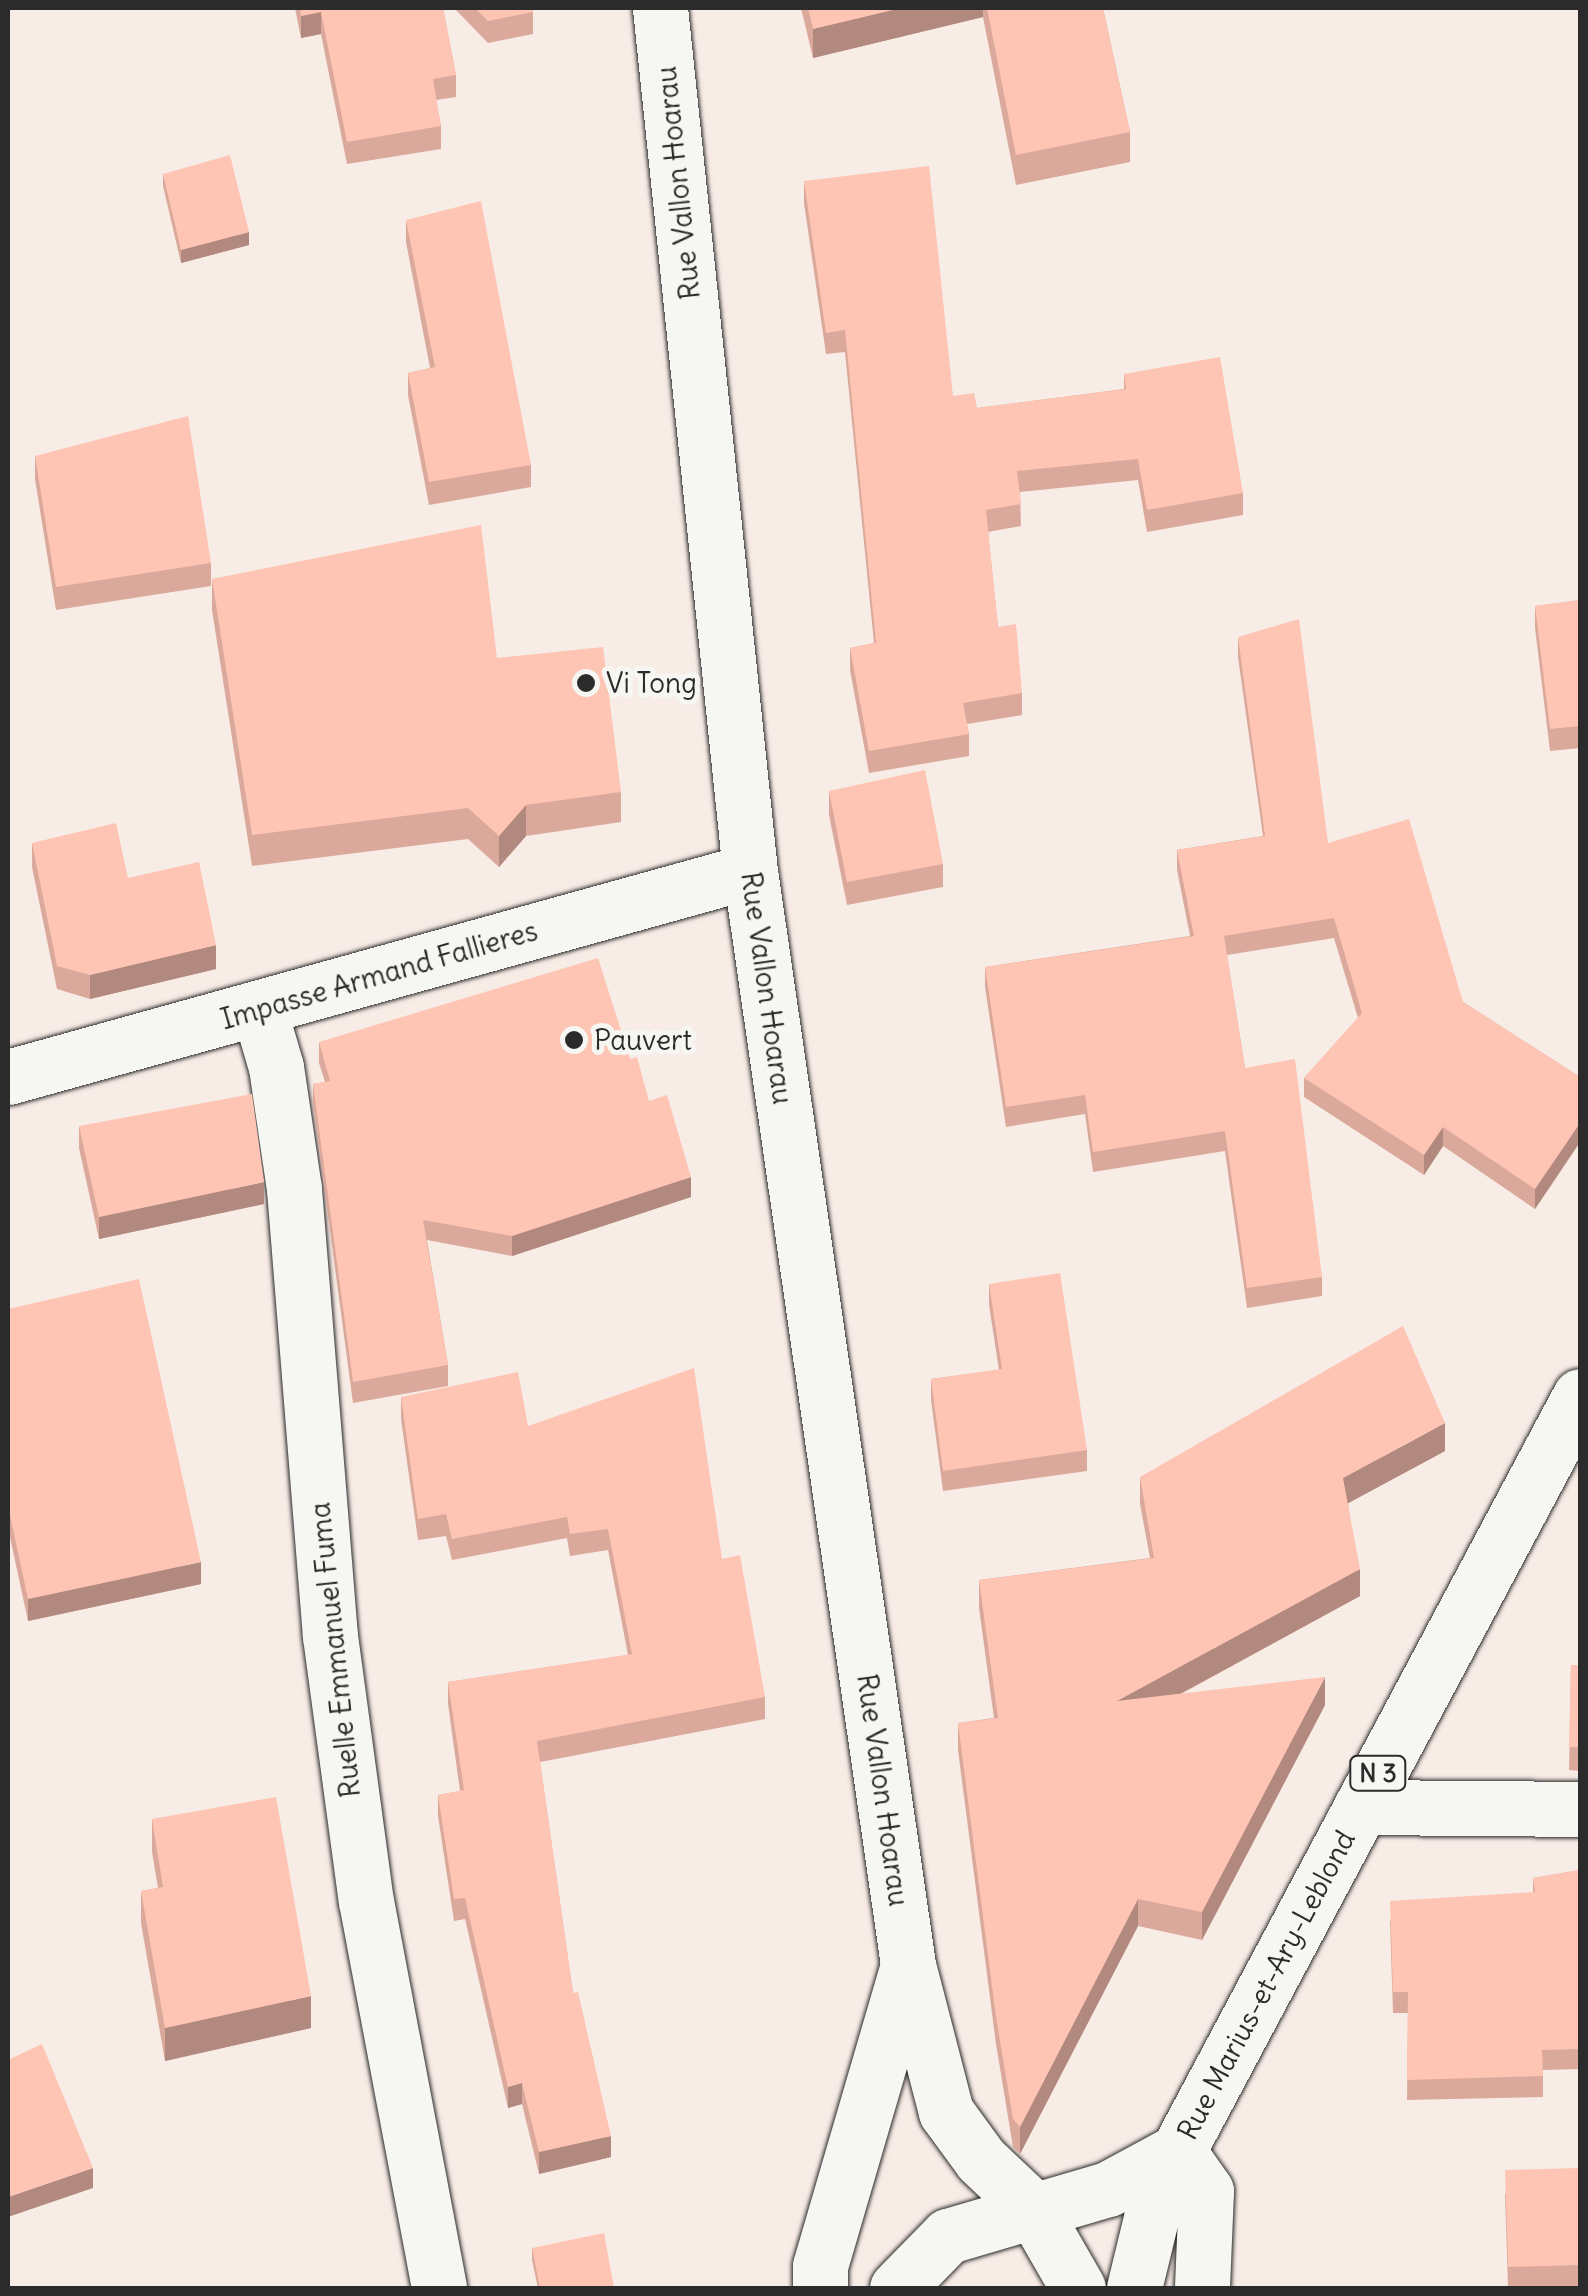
<!DOCTYPE html>
<style>
body{margin:0}
#map{position:relative;width:1588px;height:2296px;overflow:hidden;background:#f8ece6;font-family:Delius,sans-serif}
div>[style]{position:absolute}
.roads{filter:drop-shadow(0 0 2px #2b2b2b) drop-shadow(0 0 2px #2b2b2b)}
.minor>*{height:55px;margin:-27.5px;padding:0 27.5px;transform-origin:27.5px;border-radius:27.5px;background:#f6f6f2}
.major>*{height:55px;margin:-27.5px;padding:0 27.5px;transform-origin:27.5px;border-radius:27.5px;background:#f6f6f2}
.wall>*{inset:0;background:#daa99b}
.shaded-wall>*{inset:0;background:#b2897e}
.building>*{inset:0;background:#fec4b4}
.dots>*{width:28px;height:28px;translate:-50% -50%;box-sizing:border-box;border:5px solid #f6f6f2;border-radius:50%}
span{translate:-50% -50%;white-space:nowrap;text-align:center;line-height:1.15;-webkit-text-stroke:10px #f6f6f2;paint-order:stroke}
.shield-label span{padding:2px 8px;background:#f6f6f2;border:2px solid;border-radius:8px;-webkit-text-stroke-width:0}
.shield-label{font-size:25px;color:#2b2b2b;font-weight:700}
.street-label{font-size:28px;color:#2b2b2b}
.poi-label{font-size:28px;color:#2b2b2b}
.left{translate:0 -50%;text-align:left}
.frame{position:absolute;inset:0;border:10px solid #2b2b2b;pointer-events:none}
</style>
<div id="map">
<div class="roads">
<div class="minor">
<i style="left:660px;top:8px;width:868px;rotate:84.05deg"></i>
<i style="left:750px;top:871px;width:1105px;rotate:81.78deg"></i>
<i style="left:908px;top:1965px;width:152px;rotate:75.5deg"></i>
<i style="left:946px;top:2112px;width:59px;rotate:53.9deg"></i>
<i style="left:981px;top:2160px;width:70px;rotate:43.3deg"></i>
<i style="left:1032px;top:2208px;width:92px;rotate:60.1deg"></i>
<i style="left:259px;top:1009px;width:60px;rotate:73.7deg"></i>
<i style="left:276px;top:1067px;width:123px;rotate:81.6deg"></i>
<i style="left:294px;top:1189px;width:448px;rotate:85.4deg"></i>
<i style="left:330px;top:1636px;width:267px;rotate:82.3deg"></i>
<i style="left:366px;top:1901px;width:394px;rotate:79.3deg"></i>
<i style="left:8px;top:1077px;width:770px;rotate:-15.52deg"></i>
<i style="left:1361px;top:1807px;width:219px;rotate:0.5deg"></i>
<i style="left:1178px;top:2151px;width:49px;rotate:55deg"></i>
<i style="left:1206px;top:2191px;width:97px;rotate:92.4deg"></i>
<i style="left:820px;top:2288px;width:22px;rotate:-90deg"></i>
<i style="left:820px;top:2266px;width:310px;rotate:-73.7deg"></i>
</div>
<div class="major">
<i style="left:897px;top:2288px;width:73px;rotate:-45.6deg"></i>
<i style="left:948px;top:2236px;width:167px;rotate:-16.4deg"></i>
<i style="left:1108px;top:2189px;width:80px;rotate:-28.5deg"></i>
<i style="left:1134px;top:2288px;width:72px;rotate:-76.3deg"></i>
<i style="left:1151px;top:2218px;width:72px;rotate:-68.1deg"></i>
<i style="left:1178px;top:2151px;width:855px;rotate:-61.97deg"></i>
</div>
</div>
<div class="wall">
<i style="clip-path:polygon(295px 8px,443px 8px,456px 75px,456px 97px,436px 100px,441px 126px,441px 149px,347px 164px,321px 34px,301px 38px)"></i>
<i style="clip-path:polygon(454px 8px,533px 8px,533px 34px,488px 43px)"></i>
<i style="clip-path:polygon(801px 8px,1103px 8px,1130px 132px,1130px 162px,1016px 185px,983px 17px,813px 58px)"></i>
<i style="clip-path:polygon(163px 174px,249px 245px,181px 263px,163px 186px)"></i>
<i style="clip-path:polygon(804px 181px,953px 396px,977px 408px,1124px 389px,1124px 374px,1243px 493px,1243px 515px,1147px 532px,1138px 480px,1020px 492px,1021px 526px,988px 532px,998px 627px,1022px 693px,1022px 715px,967px 724px,969px 734px,969px 756px,869px 773px,850px 670px,850px 648px,874px 643px,845px 352px,826px 354px,804px 203px)"></i>
<i style="clip-path:polygon(406px 220px,531px 465px,531px 487px,429px 505px,408px 395px,408px 373px,430px 368px,406px 242px)"></i>
<i style="clip-path:polygon(35px 456px,211px 563px,211px 586px,56px 610px,35px 479px)"></i>
<i style="clip-path:polygon(212px 579px,497px 658px,621px 792px,621px 822px,526px 836px,499px 867px,468px 839px,252px 866px,212px 610px)"></i>
<i style="clip-path:polygon(1580px 600px,1580px 748px,1550px 751px,1535px 628px,1535px 606px)"></i>
<i style="clip-path:polygon(1238px 637px,1328px 843px,1463px 1002px,1580px 1077px,1580px 1142px,1535px 1209px,1443px 1146px,1424px 1175px,1304px 1097px,1304px 1078px,1358px 1018px,1334px 938px,1227px 955px,1245px 1068px,1322px 1277px,1322px 1296px,1247px 1308px,1225px 1151px,1093px 1172px,1085px 1114px,1006px 1127px,985px 987px,985px 967px,1190px 936px,1177px 870px,1177px 850px,1263px 836px,1238px 657px)"></i>
<i style="clip-path:polygon(829px 791px,943px 864px,943px 887px,847px 905px,829px 815px)"></i>
<i style="clip-path:polygon(32px 843px,128px 878px,216px 969px,90px 999px,57px 989px,32px 867px)"></i>
<i style="clip-path:polygon(319px 1042px,630px 1059px,691px 1197px,512px 1256px,427px 1240px,448px 1365px,448px 1386px,353px 1403px,313px 1104px,313px 1084px,325px 1082px,319px 1063px)"></i>
<i style="clip-path:polygon(79px 1126px,264px 1204px,99px 1239px,79px 1148px)"></i>
<i style="clip-path:polygon(989px 1284px,1087px 1450px,1087px 1471px,943px 1491px,931px 1400px,931px 1379px,999px 1370px,989px 1305px)"></i>
<i style="clip-path:polygon(8px 1309px,201px 1584px,28px 1621px,8px 1528px)"></i>
<i style="clip-path:polygon(401px 1397px,528px 1426px,722px 1559px,765px 1697px,765px 1719px,540px 1762px,573px 1993px,611px 2157px,539px 2174px,522px 2104px,508px 2108px,465px 1919px,454px 1921px,438px 1816px,438px 1795px,460px 1791px,448px 1704px,448px 1682px,628px 1655px,608px 1550px,570px 1556px,567px 1538px,452px 1560px,446px 1536px,418px 1540px,401px 1419px)"></i>
<i style="clip-path:polygon(1445px 1451px,1348px 1503px,1360px 1596px,1181px 1694px,1325px 1705px,1202px 1940px,1138px 1926px,1020px 2154px,1013px 2147px,996px 2044px,958px 1750px,958px 1723px,994px 1718px,979px 1608px,979px 1580px,1150px 1558px,1140px 1504px,1140px 1477px)"></i>
<i style="clip-path:polygon(1571px 1665px,1580px 1666px,1580px 1771px,1569px 1770px)"></i>
<i style="clip-path:polygon(152px 1819px,311px 2028px,165px 2061px,141px 1923px,141px 1891px,158px 1888px,152px 1852px)"></i>
<i style="clip-path:polygon(1580px 1870px,1580px 2069px,1543px 2070px,1543px 2097px,1407px 2100px,1408px 2013px,1393px 2013px,1390px 1921px,1533px 1893px,1533px 1878px)"></i>
<i style="clip-path:polygon(1580px 2168px,1580px 2288px,1508px 2288px,1505px 2194px)"></i>
<i style="clip-path:polygon(532px 2248px,614px 2288px,538px 2288px,532px 2260px)"></i>
</div>
<div class="shaded-wall">
<i style="clip-path:polygon(901px 8px,983px 8px,983px 17px,813px 58px,813px 29px)"></i>
<i style="clip-path:polygon(321px 12px,321px 34px,301px 38px,301px 16px)"></i>
<i style="clip-path:polygon(249px 232px,249px 245px,181px 263px,181px 250px)"></i>
<i style="clip-path:polygon(526px 805px,526px 836px,499px 867px,499px 836px)"></i>
<i style="clip-path:polygon(216px 945px,216px 969px,90px 999px,90px 975px)"></i>
<i style="clip-path:polygon(1580px 1123px,1580px 1142px,1535px 1209px,1535px 1189px)"></i>
<i style="clip-path:polygon(1443px 1127px,1443px 1146px,1424px 1175px,1424px 1155px)"></i>
<i style="clip-path:polygon(691px 1177px,691px 1197px,512px 1256px,512px 1236px)"></i>
<i style="clip-path:polygon(264px 1182px,264px 1204px,99px 1239px,99px 1217px)"></i>
<i style="clip-path:polygon(1445px 1423px,1445px 1451px,1343px 1506px,1343px 1478px)"></i>
<i style="clip-path:polygon(201px 1562px,201px 1584px,28px 1621px,28px 1599px)"></i>
<i style="clip-path:polygon(1360px 1569px,1360px 1596px,1117px 1728px,1117px 1701px)"></i>
<i style="clip-path:polygon(1325px 1677px,1325px 1705px,1202px 1940px,1202px 1912px)"></i>
<i style="clip-path:polygon(1138px 1899px,1138px 1926px,1020px 2154px,1020px 2127px)"></i>
<i style="clip-path:polygon(311px 1996px,311px 2028px,165px 2061px,165px 2028px)"></i>
<i style="clip-path:polygon(522px 2083px,522px 2104px,508px 2108px,508px 2087px)"></i>
<i style="clip-path:polygon(611px 2136px,611px 2157px,539px 2174px,539px 2152px)"></i>
<i style="clip-path:polygon(93px 2168px,93px 2188px,8px 2217px,8px 2197px)"></i>
</div>
<div class="building">
<i style="clip-path:polygon(300px 8px,443px 8px,456px 75px,433px 79px,441px 126px,347px 142px,321px 12px,301px 16px)"></i>
<i style="clip-path:polygon(475px 8px,533px 8px,533px 12px,488px 21px)"></i>
<i style="clip-path:polygon(808px 8px,901px 8px,813px 29px)"></i>
<i style="clip-path:polygon(987px 8px,1103px 8px,1130px 132px,1016px 155px)"></i>
<i style="clip-path:polygon(230px 155px,249px 232px,181px 250px,163px 174px)"></i>
<i style="clip-path:polygon(929px 166px,953px 396px,974px 393px,977px 408px,1126px 389px,1124px 374px,1220px 357px,1243px 493px,1147px 510px,1138px 459px,1017px 471px,1021px 504px,986px 510px,998px 627px,1016px 624px,1022px 693px,963px 703px,969px 734px,869px 751px,850px 648px,876px 643px,845px 330px,826px 333px,804px 181px)"></i>
<i style="clip-path:polygon(481px 201px,531px 465px,429px 482px,408px 373px,435px 367px,406px 220px)"></i>
<i style="clip-path:polygon(188px 416px,211px 563px,56px 587px,35px 456px)"></i>
<i style="clip-path:polygon(481px 525px,497px 658px,603px 647px,621px 792px,526px 805px,499px 836px,468px 808px,252px 835px,212px 579px)"></i>
<i style="clip-path:polygon(1580px 600px,1580px 726px,1550px 729px,1535px 606px)"></i>
<i style="clip-path:polygon(1299px 619px,1328px 843px,1409px 819px,1463px 1002px,1580px 1077px,1580px 1123px,1535px 1189px,1443px 1127px,1424px 1155px,1304px 1078px,1362px 1013px,1334px 918px,1224px 936px,1245px 1068px,1295px 1059px,1322px 1277px,1247px 1288px,1225px 1131px,1093px 1152px,1085px 1095px,1006px 1107px,985px 967px,1194px 936px,1177px 850px,1265px 836px,1238px 637px)"></i>
<i style="clip-path:polygon(925px 770px,943px 864px,847px 882px,829px 791px)"></i>
<i style="clip-path:polygon(116px 823px,128px 878px,199px 862px,216px 945px,90px 975px,57px 966px,32px 843px)"></i>
<i style="clip-path:polygon(598px 958px,630px 1059px,637px 1057px,649px 1101px,667px 1095px,691px 1177px,512px 1236px,423px 1220px,448px 1365px,353px 1382px,313px 1084px,330px 1081px,319px 1042px)"></i>
<i style="clip-path:polygon(252px 1094px,264px 1182px,99px 1217px,79px 1126px)"></i>
<i style="clip-path:polygon(1060px 1273px,1087px 1450px,943px 1471px,931px 1379px,1002px 1369px,989px 1284px)"></i>
<i style="clip-path:polygon(139px 1279px,201px 1562px,28px 1599px,8px 1506px,8px 1309px)"></i>
<i style="clip-path:polygon(1403px 1326px,1445px 1423px,1343px 1478px,1360px 1569px,1117px 1701px,1325px 1677px,1202px 1912px,1138px 1899px,1020px 2127px,1013px 2119px,996px 2017px,958px 1723px,998px 1718px,979px 1580px,1154px 1558px,1140px 1477px)"></i>
<i style="clip-path:polygon(694px 1368px,722px 1559px,740px 1555px,765px 1697px,537px 1741px,573px 1993px,578px 1992px,611px 2136px,539px 2152px,522px 2083px,508px 2087px,465px 1898px,454px 1899px,438px 1795px,464px 1790px,448px 1682px,632px 1654px,608px 1529px,570px 1534px,567px 1517px,452px 1539px,446px 1514px,418px 1519px,401px 1397px,518px 1372px,528px 1426px)"></i>
<i style="clip-path:polygon(1571px 1665px,1580px 1666px,1580px 1747px,1569px 1747px)"></i>
<i style="clip-path:polygon(276px 1797px,311px 1996px,165px 2028px,141px 1891px,163px 1887px,152px 1819px)"></i>
<i style="clip-path:polygon(1580px 1870px,1580px 2049px,1542px 2050px,1543px 2076px,1407px 2080px,1408px 1992px,1393px 1992px,1390px 1901px,1535px 1892px,1533px 1878px)"></i>
<i style="clip-path:polygon(42px 2044px,93px 2168px,8px 2197px,8px 2060px)"></i>
<i style="clip-path:polygon(1580px 2168px,1580px 2265px,1508px 2267px,1505px 2170px)"></i>
<i style="clip-path:polygon(604px 2233px,614px 2288px,540px 2288px,532px 2248px)"></i>
</div>
<div class="dots">
<i style="left:586px;top:683px;background:#2b2b2b"></i>
<i style="left:574px;top:1040px;background:#2b2b2b"></i>
</div>
<div class="shield-label">
<span style="left:1378px;top:1773px">N 3</span>
</div>
<div class="street-label">
<span style="left:678px;top:183px;rotate:-96deg">Rue Vallon Hoarau</span>
<span style="left:379px;top:975px;rotate:-16deg">Impasse Armand Fallieres</span>
<span style="left:767px;top:988px;rotate:82deg">Rue Vallon Hoarau</span>
<span style="left:335px;top:1650px;rotate:-96deg">Ruelle Emmanuel Fuma</span>
<span style="left:883px;top:1790px;rotate:82deg">Rue Vallon Hoarau</span>
<span style="left:1266px;top:1985px;rotate:-62deg">Rue Marius-et-Ary-Leblond</span>
</div>
<div class="poi-label">
<span class="left" style="left:606px;top:683px">Vi Tong</span>
<span class="left" style="left:594px;top:1040px">Pauvert</span>
</div>
<div class="frame"></div>
</div>
